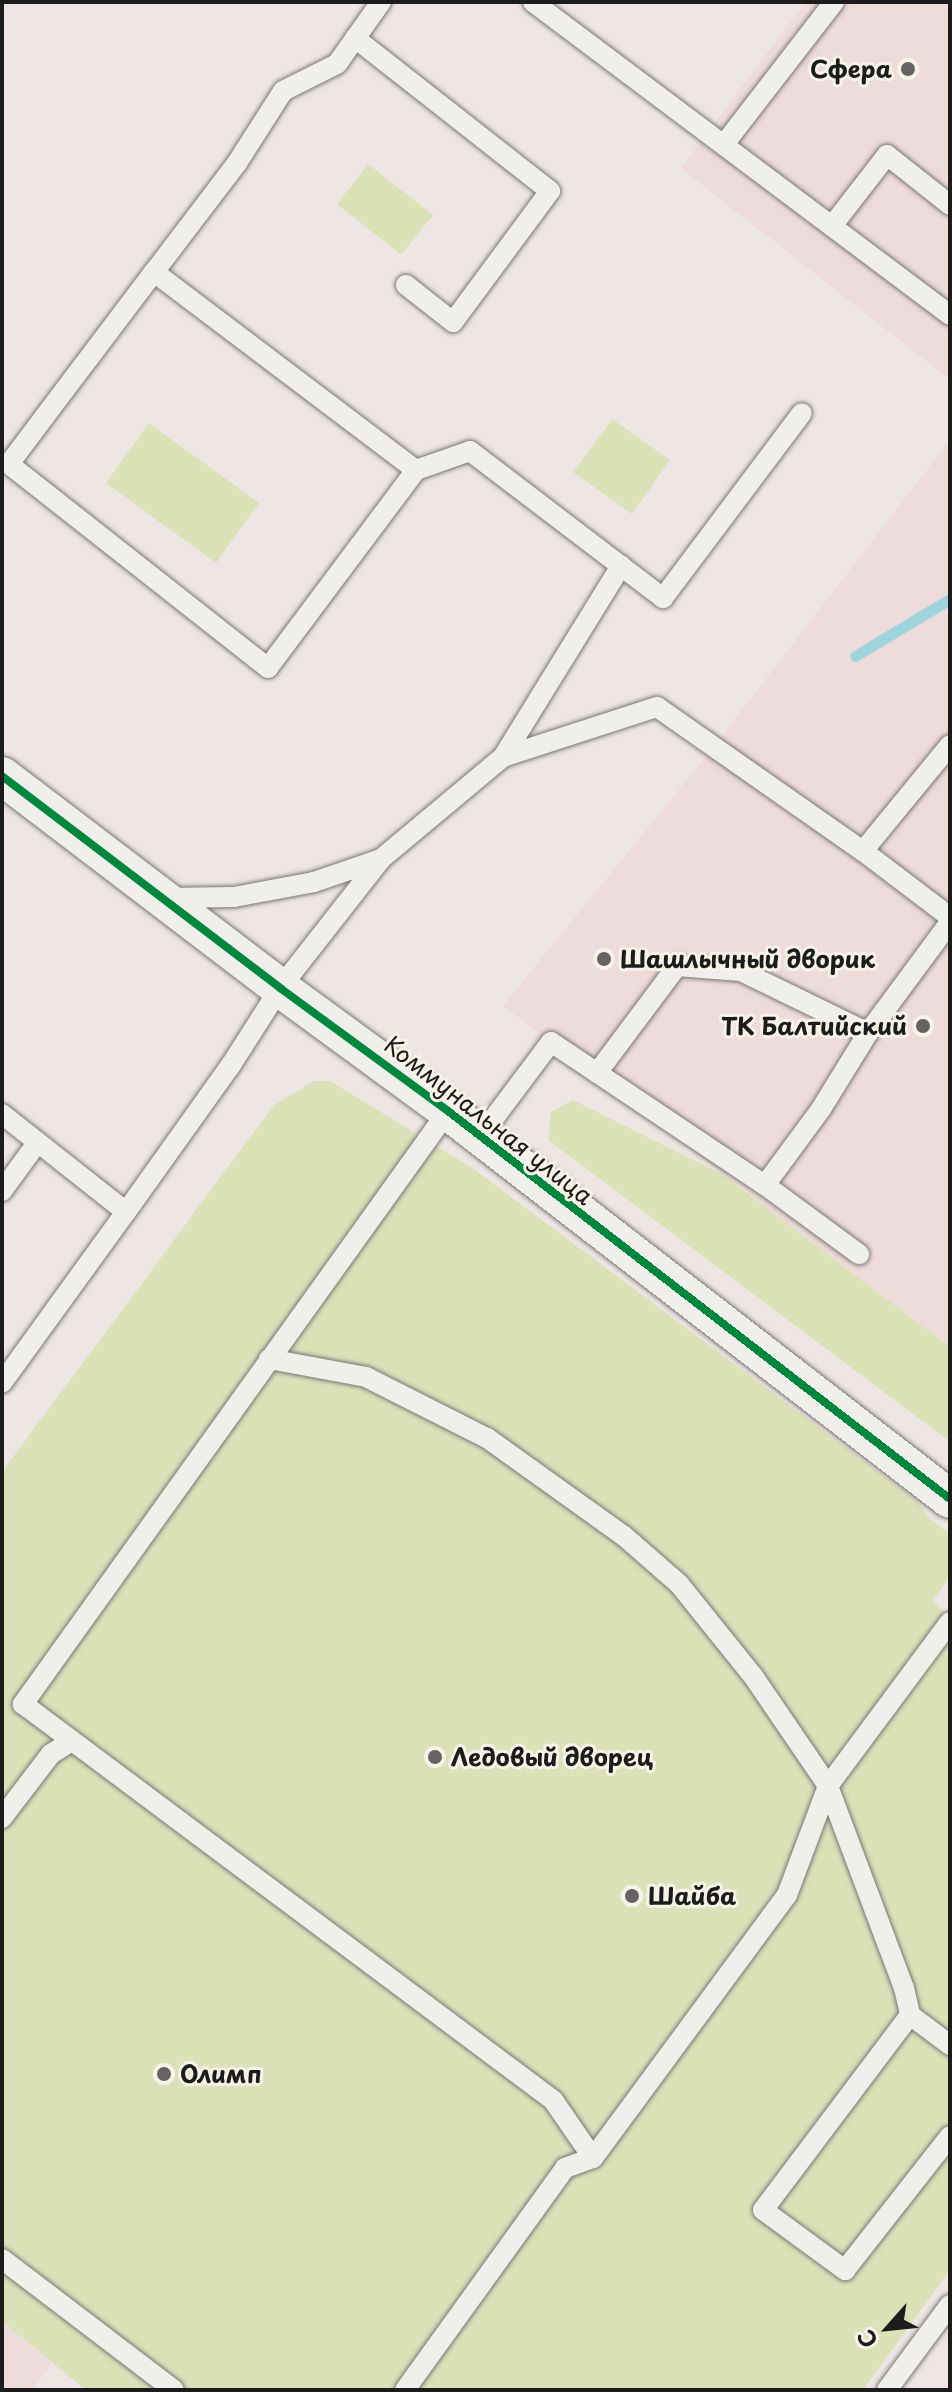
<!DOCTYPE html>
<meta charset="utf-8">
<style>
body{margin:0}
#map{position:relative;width:952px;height:2392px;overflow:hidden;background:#eee6e4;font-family:"Playpen Sans",sans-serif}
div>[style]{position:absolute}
.built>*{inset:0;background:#eedbdb}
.green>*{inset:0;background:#dbe2b8}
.stream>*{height:11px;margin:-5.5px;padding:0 5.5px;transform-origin:5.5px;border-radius:5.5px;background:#9fd4dc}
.roads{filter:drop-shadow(0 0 2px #7a7776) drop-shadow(0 0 2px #7a7776)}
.service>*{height:20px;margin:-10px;padding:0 10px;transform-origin:10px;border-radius:10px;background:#f1efec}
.minor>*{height:38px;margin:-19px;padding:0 19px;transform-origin:19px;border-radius:19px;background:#f1efec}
.cycleway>*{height:8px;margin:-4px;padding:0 4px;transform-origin:4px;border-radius:4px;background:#00873e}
.dots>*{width:22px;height:22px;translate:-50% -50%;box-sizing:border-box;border:4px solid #f7f3e8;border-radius:50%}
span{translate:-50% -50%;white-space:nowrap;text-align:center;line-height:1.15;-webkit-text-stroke:6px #f7f3e8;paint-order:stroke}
.poi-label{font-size:24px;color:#1c1c1c;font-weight:700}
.right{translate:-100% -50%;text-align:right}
.left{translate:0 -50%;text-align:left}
.street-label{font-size:24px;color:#1c1c1c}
.frame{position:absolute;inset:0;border:4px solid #1c1c1c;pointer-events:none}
.north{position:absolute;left:848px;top:2288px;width:80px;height:80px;-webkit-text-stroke:6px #f7f3e8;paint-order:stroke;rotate:243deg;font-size:22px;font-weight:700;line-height:32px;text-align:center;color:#1c1c1c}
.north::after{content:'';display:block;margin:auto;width:28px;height:36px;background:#1c1c1c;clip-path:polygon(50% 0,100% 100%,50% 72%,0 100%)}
</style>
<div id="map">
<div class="built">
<i style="clip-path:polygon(805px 2px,950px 2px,950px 380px,681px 168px)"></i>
<i style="clip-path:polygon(950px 440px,950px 1347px,503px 1006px,712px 749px)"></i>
<i style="clip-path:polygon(2px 2322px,52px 2364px,32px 2390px,2px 2390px)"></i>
</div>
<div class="green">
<i style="clip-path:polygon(368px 164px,433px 215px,401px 255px,337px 204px)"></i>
<i style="clip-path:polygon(612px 419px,670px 460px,632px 514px,573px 472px)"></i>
<i style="clip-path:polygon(149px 423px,259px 503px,216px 563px,106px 483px)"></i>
<i style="clip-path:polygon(314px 1081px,330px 1081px,474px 1169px,917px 1501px,927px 1516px,950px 1534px,950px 1577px,932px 1601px,950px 1618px,950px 2270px,863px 2390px,86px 2390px,2px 2322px,2px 1472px,274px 1105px)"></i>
<i style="clip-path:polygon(573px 1100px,722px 1174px,950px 1347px,950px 1442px,548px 1140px,551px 1112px)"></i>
</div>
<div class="stream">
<i style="left:855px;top:656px;width:111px;rotate:-31deg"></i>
</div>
<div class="roads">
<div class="service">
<i style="left:533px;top:2px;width:521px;rotate:36.89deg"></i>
<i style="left:355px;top:38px;width:248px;rotate:38.1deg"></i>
<i style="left:550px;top:191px;width:163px;rotate:126.5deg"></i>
<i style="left:453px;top:322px;width:60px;rotate:-141.8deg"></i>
<i style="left:725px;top:143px;width:178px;rotate:-52.3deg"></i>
<i style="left:832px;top:226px;width:90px;rotate:-52.2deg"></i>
<i style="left:887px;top:155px;width:80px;rotate:38.4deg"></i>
<i style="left:154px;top:272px;width:328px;rotate:37.1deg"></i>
<i style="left:416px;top:470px;width:247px;rotate:126.8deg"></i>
<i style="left:268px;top:668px;width:330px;rotate:-141.8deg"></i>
<i style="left:9px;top:464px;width:60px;rotate:-53.1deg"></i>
<i style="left:45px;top:416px;width:181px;rotate:-52.9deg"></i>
<i style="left:154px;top:272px;width:137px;rotate:-52.7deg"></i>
<i style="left:237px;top:163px;width:85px;rotate:-57.4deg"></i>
<i style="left:283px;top:91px;width:60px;rotate:-26.6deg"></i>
<i style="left:337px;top:64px;width:76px;rotate:-54.6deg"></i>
<i style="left:416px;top:470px;width:57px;rotate:-19.4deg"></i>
<i style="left:470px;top:451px;width:190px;rotate:37.3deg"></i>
<i style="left:503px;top:757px;width:225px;rotate:-58.3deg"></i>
<i style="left:621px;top:566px;width:53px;rotate:37.3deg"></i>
<i style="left:663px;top:598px;width:231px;rotate:-53.1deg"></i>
<i style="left:863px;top:851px;width:109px;rotate:37.2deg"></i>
<i style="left:166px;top:898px;width:68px;rotate:-0.8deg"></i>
<i style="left:234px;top:897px;width:81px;rotate:-10.6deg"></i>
<i style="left:314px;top:882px;width:71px;rotate:-18.9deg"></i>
<i style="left:597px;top:1073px;width:134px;rotate:-53.2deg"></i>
<i style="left:677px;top:966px;width:64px;rotate:4.5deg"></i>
<i style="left:741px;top:971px;width:141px;rotate:26deg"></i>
<i style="left:448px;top:1111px;width:730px;rotate:125.63deg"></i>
<i style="left:23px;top:1704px;width:662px;rotate:36.77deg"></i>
<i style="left:553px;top:2100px;width:70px;rotate:55.4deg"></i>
<i style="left:593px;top:2158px;width:327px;rotate:-53.6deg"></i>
<i style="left:787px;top:1895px;width:116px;rotate:-69.4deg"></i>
<i style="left:828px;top:1786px;width:204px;rotate:-53.4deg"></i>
<i style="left:2px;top:1114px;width:158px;rotate:38.3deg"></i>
<i style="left:126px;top:1212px;width:181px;rotate:-54.5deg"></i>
<i style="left:231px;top:1065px;width:91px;rotate:-57.5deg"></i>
<i style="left:280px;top:988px;width:164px;rotate:-51.9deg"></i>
<i style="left:381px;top:859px;width:159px;rotate:-39.9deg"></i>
<i style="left:503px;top:757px;width:162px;rotate:-18deg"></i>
<i style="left:657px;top:707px;width:251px;rotate:35deg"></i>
<i style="left:863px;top:851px;width:137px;rotate:-50.6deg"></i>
<i style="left:479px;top:1138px;width:120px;rotate:-53.1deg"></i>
<i style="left:551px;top:1042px;width:257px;rotate:33.8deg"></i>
<i style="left:765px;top:1185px;width:94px;rotate:-53.6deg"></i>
<i style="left:821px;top:1109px;width:89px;rotate:-58.3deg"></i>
<i style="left:868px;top:1033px;width:138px;rotate:-53.5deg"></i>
<i style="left:765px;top:1185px;width:117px;rotate:36.3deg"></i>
<i style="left:2px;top:1191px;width:59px;rotate:-53.9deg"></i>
<i style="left:269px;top:1359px;width:99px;rotate:10.5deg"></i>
<i style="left:366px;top:1377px;width:136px;rotate:26.8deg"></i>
<i style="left:487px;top:1438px;width:168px;rotate:35.6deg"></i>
<i style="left:624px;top:1536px;width:73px;rotate:41.1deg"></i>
<i style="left:679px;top:1584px;width:118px;rotate:51.2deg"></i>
<i style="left:753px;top:1676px;width:133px;rotate:55.7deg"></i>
<i style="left:828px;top:1786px;width:216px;rotate:69.4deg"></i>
<i style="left:904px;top:1988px;width:28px;rotate:77deg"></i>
<i style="left:910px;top:2015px;width:50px;rotate:36.9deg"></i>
<i style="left:2px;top:1383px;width:211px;rotate:-54.1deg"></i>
<i style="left:2px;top:1818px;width:81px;rotate:-52.6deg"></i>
<i style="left:51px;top:1754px;width:22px;rotate:-32deg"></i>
<i style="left:910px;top:2015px;width:244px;rotate:127deg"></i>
<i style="left:763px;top:2210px;width:102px;rotate:36.2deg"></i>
<i style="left:845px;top:2270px;width:170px;rotate:-51.9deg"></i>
<i style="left:2px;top:2259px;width:216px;rotate:37.3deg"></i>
<i style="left:405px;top:2390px;width:274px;rotate:-54.2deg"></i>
<i style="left:565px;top:2168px;width:30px;rotate:-20deg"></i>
<i style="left:887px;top:2390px;width:106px;rotate:-53.5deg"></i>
</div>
<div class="minor">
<i style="left:2px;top:776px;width:350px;rotate:37.3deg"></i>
<i style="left:280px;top:988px;width:208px;rotate:36.2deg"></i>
<i style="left:448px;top:1111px;width:634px;rotate:37.7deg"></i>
</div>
</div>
<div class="cycleway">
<i style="left:2px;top:776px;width:350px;rotate:37.3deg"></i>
<i style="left:280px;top:988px;width:208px;rotate:36.2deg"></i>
<i style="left:448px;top:1111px;width:634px;rotate:37.7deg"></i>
</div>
<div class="dots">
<i style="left:908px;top:69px;background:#666362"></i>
<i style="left:604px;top:959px;background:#666362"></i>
<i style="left:923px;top:1026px;background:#666362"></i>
<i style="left:435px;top:1757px;background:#666362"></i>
<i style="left:632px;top:1896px;background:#666362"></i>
<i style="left:164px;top:2074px;background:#666362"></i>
</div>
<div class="poi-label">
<span class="right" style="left:892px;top:69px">Сфера</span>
<span class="left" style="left:620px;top:959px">Шашлычный дворик</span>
<span class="right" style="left:907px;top:1026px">ТК Балтийский</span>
<span class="left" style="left:451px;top:1757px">Ледовый дворец</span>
<span class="left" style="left:648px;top:1896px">Шайба</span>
<span class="left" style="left:180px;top:2074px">Олимп</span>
</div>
<div class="street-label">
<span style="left:489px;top:1120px;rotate:38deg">Коммунальная улица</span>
</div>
<div class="frame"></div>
<div class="north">С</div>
</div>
